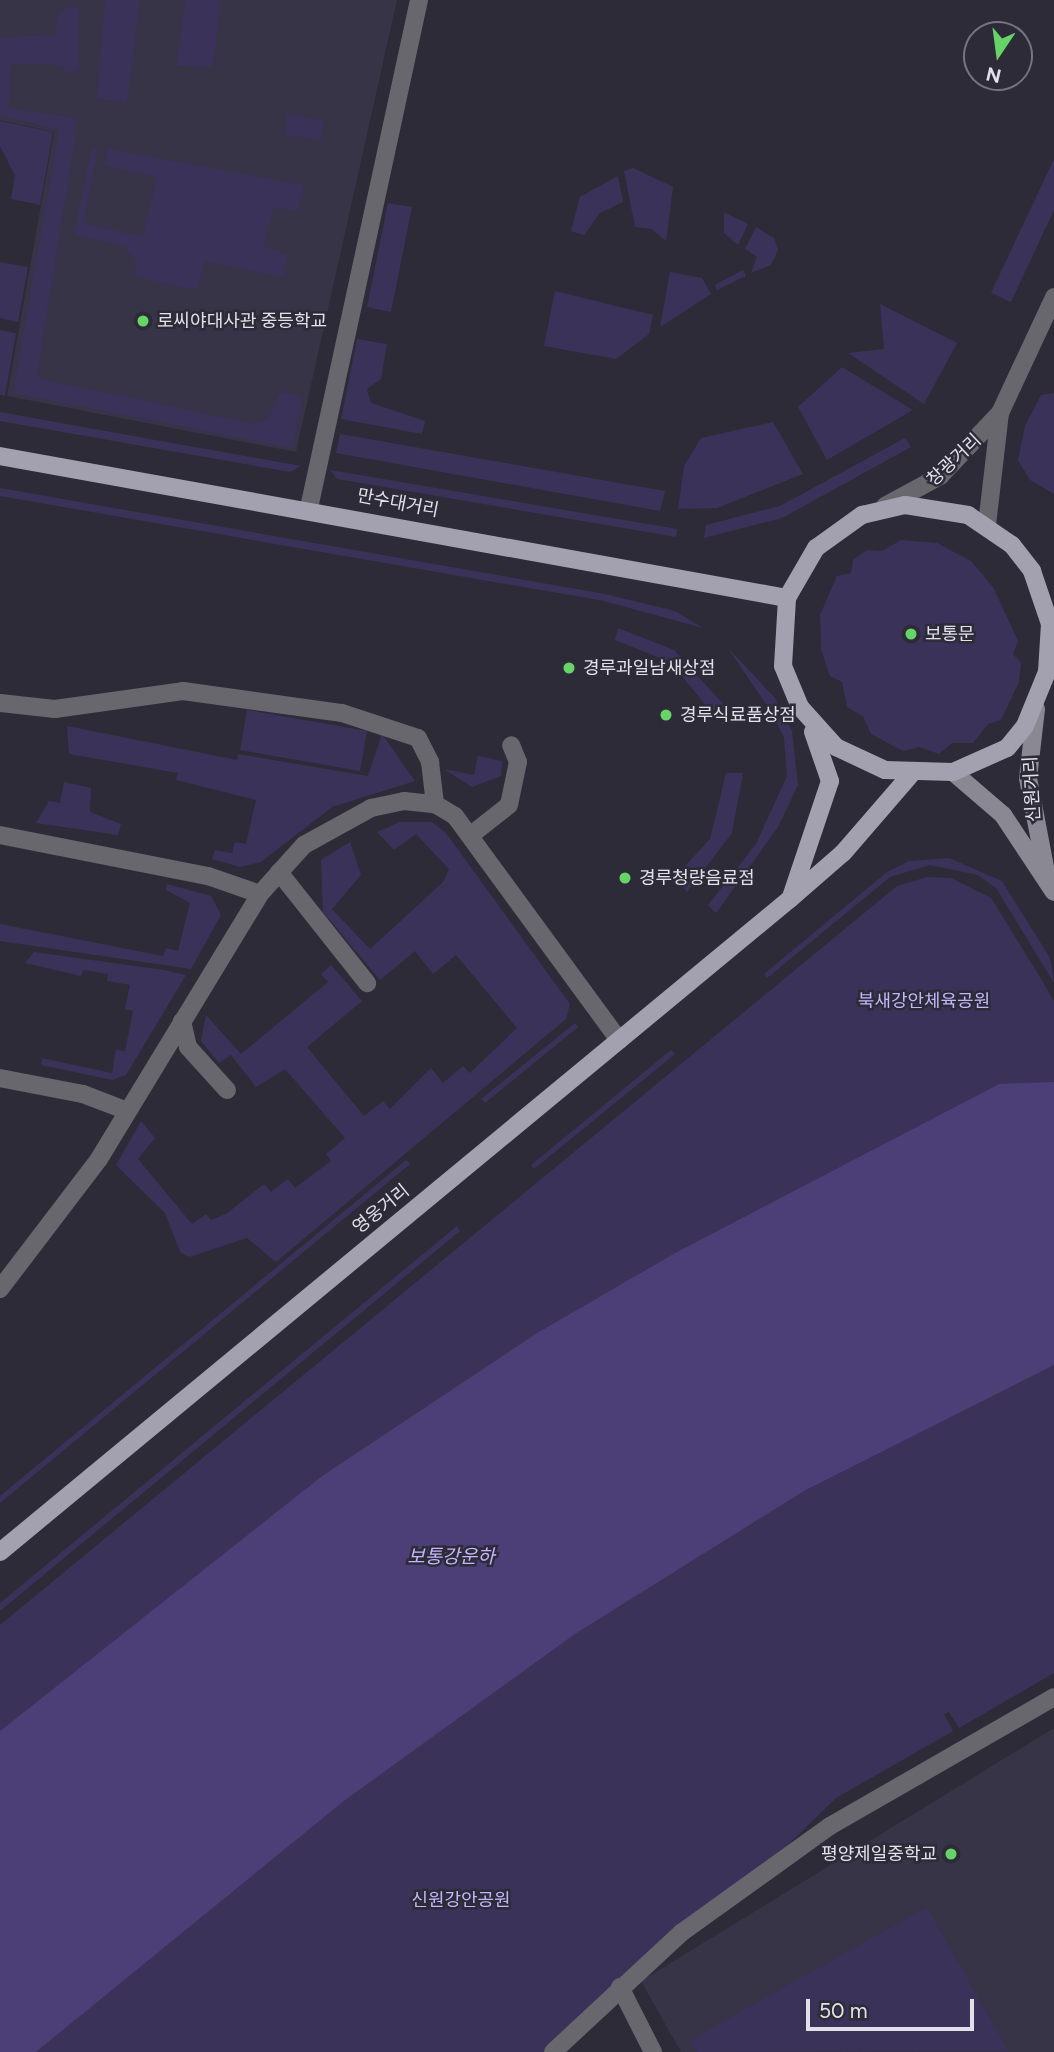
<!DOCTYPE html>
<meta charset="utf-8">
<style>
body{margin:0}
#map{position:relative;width:1054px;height:2052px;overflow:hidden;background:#2d2b38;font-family:Figtree,"Noto Sans KR",sans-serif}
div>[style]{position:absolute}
.built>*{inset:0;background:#363446}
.green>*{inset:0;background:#3b325a}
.water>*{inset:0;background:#4c3f78}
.minor>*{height:18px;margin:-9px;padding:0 9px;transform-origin:9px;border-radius:9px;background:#68676e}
.secondary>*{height:18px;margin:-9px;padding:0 9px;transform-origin:9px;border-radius:9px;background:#898893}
.primary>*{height:18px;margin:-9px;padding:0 9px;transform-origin:9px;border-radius:9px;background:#a3a1af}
.dots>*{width:19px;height:19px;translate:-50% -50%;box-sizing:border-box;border:4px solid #2d2b38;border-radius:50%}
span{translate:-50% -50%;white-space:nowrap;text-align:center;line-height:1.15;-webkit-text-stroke:5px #2d2b38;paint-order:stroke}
.poi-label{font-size:18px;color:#e2e1ea}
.left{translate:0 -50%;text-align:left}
.right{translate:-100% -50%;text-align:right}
.street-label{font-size:18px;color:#e2e1ea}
.park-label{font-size:18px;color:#c1b5fb}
.water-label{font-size:19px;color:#c2b6fc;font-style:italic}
.north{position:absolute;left:963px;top:21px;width:70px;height:70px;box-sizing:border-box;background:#2d2b38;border:2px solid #75747f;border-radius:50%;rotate:193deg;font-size:19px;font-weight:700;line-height:28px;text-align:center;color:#e2e1ea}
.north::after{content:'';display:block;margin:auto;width:24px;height:32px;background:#66d467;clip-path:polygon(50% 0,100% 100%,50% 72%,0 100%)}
.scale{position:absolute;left:806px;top:1999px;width:168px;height:32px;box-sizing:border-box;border:4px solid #e2e1ea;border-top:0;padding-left:9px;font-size:21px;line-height:24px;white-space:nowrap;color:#e2e1ea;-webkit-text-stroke:5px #2d2b38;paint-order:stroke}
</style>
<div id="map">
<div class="built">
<i style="clip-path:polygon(0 0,397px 0,296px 452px,7px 396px,54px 132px,0 120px)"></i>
<i style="clip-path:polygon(1054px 1728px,1054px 2052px,681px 2052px,641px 1981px)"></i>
</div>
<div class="green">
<i style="clip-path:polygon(105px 0,140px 0,127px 102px,97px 99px)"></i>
<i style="clip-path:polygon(186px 0,221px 0,213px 67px,176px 66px)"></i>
<i style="clip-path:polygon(70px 6px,79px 9px,79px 69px,68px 74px,61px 65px,11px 63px,9px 108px,75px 118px,77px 128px,37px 373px,41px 379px,255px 424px,268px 419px,280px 392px,303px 397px,292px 448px,13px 393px,59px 130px,0 115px,0 37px,54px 35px,59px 14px)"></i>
<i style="clip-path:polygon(287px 114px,324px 121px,321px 141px,284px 134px)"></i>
<i style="clip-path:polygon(0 121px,53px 132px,40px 205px,11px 199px,15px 176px,0 146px)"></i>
<i style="clip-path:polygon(92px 146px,98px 150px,83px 223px,143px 237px,157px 177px,104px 165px,108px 149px,304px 185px,297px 212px,273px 207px,264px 247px,288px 254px,283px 277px,205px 261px,197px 290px,170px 285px,135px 276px,137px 262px,125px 247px,74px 235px)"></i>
<i style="clip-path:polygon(1054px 159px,1054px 210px,1011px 302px,991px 293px)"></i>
<i style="clip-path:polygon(633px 168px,673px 187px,666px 241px,652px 229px,635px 227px,624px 171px)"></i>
<i style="clip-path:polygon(618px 176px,623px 202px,600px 213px,584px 235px,571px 231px,580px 197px)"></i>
<i style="clip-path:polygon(388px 203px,412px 207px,391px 312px,367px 307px)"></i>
<i style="clip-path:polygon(724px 212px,748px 224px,738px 245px,724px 233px)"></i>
<i style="clip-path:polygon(756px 227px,774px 238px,778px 250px,771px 265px,751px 273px,757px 257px,745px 249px)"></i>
<i style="clip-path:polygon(0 262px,28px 267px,18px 322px,0 318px)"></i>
<i style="clip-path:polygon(743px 270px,746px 276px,717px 290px,715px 285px)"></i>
<i style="clip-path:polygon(670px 272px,702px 278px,711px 294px,660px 327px)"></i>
<i style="clip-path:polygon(555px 291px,653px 315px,649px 334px,616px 359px,544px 346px)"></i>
<i style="clip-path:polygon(880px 304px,957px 343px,924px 404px,848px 353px,884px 349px)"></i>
<i style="clip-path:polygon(0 330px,16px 333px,5px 396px,0 395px)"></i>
<i style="clip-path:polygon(357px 339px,387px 344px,381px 379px,367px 389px,371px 403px,425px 421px,422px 434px,341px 419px)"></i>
<i style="clip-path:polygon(842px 367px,913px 410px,827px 460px,798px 407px)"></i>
<i style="clip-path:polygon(1054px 393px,1054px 494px,1030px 480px,1018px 460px,1025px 426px,1041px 395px)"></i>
<i style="clip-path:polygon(0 412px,301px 466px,290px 472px,0 421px)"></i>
<i style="clip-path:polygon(773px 422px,803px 474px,717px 508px,678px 509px,684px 466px,701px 438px)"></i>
<i style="clip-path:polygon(340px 434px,665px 491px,660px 511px,336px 453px)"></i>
<i style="clip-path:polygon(905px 438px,911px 447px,782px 518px,704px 538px,706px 525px,780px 506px)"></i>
<i style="clip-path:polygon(330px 470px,677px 529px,676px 537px,337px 479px)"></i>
<i style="clip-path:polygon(0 488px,605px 594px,675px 611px,703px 628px,604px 601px,0 496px)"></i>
<i style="clip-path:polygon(901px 540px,937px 543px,971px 561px,993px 587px,1018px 641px,1013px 654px,1021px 663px,1019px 682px,1001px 720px,988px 724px,973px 743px,952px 743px,939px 754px,919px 747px,903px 751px,871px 734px,863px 716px,847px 707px,842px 682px,830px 676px,821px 649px,820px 615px,837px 576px,851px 573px,853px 560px,867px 550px,882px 551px)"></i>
<i style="clip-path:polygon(618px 628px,674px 650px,725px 706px,711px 711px,670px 662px,615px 640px)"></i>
<i style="clip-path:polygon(728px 648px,775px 698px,792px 731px,798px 785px,778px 827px,716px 913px,708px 905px,756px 844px,787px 776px,784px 738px,774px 716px)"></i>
<i style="clip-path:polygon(247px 710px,367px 731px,360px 771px,240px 750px)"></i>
<i style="clip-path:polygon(67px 726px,237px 760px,238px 754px,368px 776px,382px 734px,415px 781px,332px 807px,261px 862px,240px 867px,212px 859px,215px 850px,232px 853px,235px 842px,246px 844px,256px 800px,176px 780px,178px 773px,69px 754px)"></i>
<i style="clip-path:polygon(478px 756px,502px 761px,501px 776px,472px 787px,444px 769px,474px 775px)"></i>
<i style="clip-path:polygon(726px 773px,743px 773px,732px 833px,687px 892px,675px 877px,710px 839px)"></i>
<i style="clip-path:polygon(64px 782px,91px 788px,90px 812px,121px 824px,118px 835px,36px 823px,49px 801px,60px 803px)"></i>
<i style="clip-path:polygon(400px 822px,432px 822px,446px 833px,570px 1004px,566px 1019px,276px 1262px,247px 1238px,189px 1257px,180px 1252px,165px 1213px,116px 1165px,141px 1121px,155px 1138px,138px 1159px,192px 1224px,206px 1214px,211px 1220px,226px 1214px,264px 1184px,271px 1192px,288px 1179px,295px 1188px,331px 1161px,326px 1154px,345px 1138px,285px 1069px,256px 1087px,231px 1055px,219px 1063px,201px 1041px,206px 1015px,241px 1054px,328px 982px,321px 974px,331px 965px,362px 1001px,307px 1047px,364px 1116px,383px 1101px,390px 1109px,431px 1068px,443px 1083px,463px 1066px,470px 1073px,517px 1028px,456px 955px,433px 974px,415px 951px,380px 980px,323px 912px,321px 860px,350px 842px,361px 875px,332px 909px,370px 949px,443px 882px,449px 869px,416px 834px,394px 850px,377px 832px)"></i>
<i style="clip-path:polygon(949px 858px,1002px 881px,1050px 958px,1054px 983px,996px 888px,978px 875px,930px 865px,890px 877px,767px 978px,764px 974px,887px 872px,909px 861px)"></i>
<i style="clip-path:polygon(927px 877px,951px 878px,991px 898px,1040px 977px,1054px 1001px,1054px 1082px,1044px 1087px,999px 1084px,675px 1253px,537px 1333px,322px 1476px,0 1731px,0 1625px,897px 886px)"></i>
<i style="clip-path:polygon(167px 884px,211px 896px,221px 915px,191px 969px,0 941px,0 924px,163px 956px,166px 948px,178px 951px,190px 903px,166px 890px)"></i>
<i style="clip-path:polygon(34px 952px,164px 970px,186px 975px,126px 1075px,112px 1080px,41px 1065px,42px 1058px,112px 1073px,116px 1050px,125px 1051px,133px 1011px,125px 1009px,130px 985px,107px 981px,108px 974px,83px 970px,81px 976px,25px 963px)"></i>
<i style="clip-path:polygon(575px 1023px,578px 1027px,485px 1103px,481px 1099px)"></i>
<i style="clip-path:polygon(671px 1050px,675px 1054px,534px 1169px,531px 1165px)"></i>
<i style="clip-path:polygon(406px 1160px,410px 1164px,0 1503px,0 1496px)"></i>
<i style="clip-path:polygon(457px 1226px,460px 1231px,0 1611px,0 1603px)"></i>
<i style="clip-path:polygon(1054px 1365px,1054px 1673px,959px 1728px,949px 1712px,944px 1714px,953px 1731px,836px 1798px,759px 1873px,618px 1982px,544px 2052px,36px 2052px,344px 1801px,575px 1634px,804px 1491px)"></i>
<i style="clip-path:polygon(927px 1907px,1008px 2051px,697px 2052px,690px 2040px)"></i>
</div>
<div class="water">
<i style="clip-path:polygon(1054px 1082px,1054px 1365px,804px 1491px,575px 1634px,344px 1801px,36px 2052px,0 2052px,0 1731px,322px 1476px,537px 1333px,675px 1253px,999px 1084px)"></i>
</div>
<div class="minor">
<i style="left:885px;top:506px;width:63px;rotate:-28.6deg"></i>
<i style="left:940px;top:476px;width:87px;rotate:-46.4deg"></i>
<i style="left:309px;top:508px;width:520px;rotate:-77.78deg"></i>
<i style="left:987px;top:525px;width:113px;rotate:-83.4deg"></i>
<i style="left:1000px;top:413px;width:128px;rotate:-65deg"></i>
<i style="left:0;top:703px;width:55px;rotate:6.2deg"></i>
<i style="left:55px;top:709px;width:129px;rotate:-8deg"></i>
<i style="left:183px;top:691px;width:161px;rotate:7.9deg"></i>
<i style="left:342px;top:713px;width:80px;rotate:18.2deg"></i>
<i style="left:418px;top:738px;width:27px;rotate:63deg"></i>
<i style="left:430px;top:762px;width:42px;rotate:83.2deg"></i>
<i style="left:0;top:835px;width:212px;rotate:11.2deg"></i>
<i style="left:208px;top:876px;width:55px;rotate:19.1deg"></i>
<i style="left:471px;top:835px;width:48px;rotate:-38.3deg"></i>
<i style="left:509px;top:805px;width:44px;rotate:-78.2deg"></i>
<i style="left:518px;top:762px;width:18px;rotate:-112deg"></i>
<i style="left:279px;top:872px;width:142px;rotate:51.6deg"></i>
<i style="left:182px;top:1021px;width:27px;rotate:77deg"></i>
<i style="left:188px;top:1047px;width:58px;rotate:47.8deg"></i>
<i style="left:0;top:1078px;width:85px;rotate:10.9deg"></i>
<i style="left:83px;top:1094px;width:45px;rotate:20.9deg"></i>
<i style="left:0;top:1289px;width:163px;rotate:-52.7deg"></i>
<i style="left:99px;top:1159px;width:310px;rotate:-58.7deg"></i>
<i style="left:260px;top:894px;width:66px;rotate:-48.1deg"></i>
<i style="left:304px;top:845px;width:77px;rotate:-28.9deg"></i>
<i style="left:371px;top:808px;width:34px;rotate:-12deg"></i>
<i style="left:404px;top:801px;width:31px;rotate:6deg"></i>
<i style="left:435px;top:804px;width:23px;rotate:31deg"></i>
<i style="left:455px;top:816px;width:278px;rotate:53.8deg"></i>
<i style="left:620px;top:1987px;width:73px;rotate:63.1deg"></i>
<i style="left:553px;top:2052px;width:175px;rotate:-42.9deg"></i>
<i style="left:681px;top:1933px;width:183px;rotate:-35.7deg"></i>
<i style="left:830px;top:1826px;width:258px;rotate:-29.9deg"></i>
</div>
<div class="secondary">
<i style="left:1036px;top:709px;width:69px;rotate:96.6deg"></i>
<i style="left:1028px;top:778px;width:102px;rotate:79.2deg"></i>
<i style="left:953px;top:772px;width:66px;rotate:40.7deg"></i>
<i style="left:1003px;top:815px;width:92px;rotate:56.5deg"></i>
</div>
<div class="primary">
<i style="left:0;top:456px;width:800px;rotate:10.23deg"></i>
<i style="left:905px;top:505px;width:64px;rotate:9deg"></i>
<i style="left:968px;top:515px;width:53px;rotate:34.3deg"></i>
<i style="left:1012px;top:545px;width:33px;rotate:52deg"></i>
<i style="left:1032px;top:571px;width:56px;rotate:71.2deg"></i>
<i style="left:1050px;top:624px;width:48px;rotate:93.6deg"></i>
<i style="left:1047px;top:672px;width:58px;rotate:112.2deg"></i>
<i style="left:1025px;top:726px;width:28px;rotate:129deg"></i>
<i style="left:1007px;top:748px;width:59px;rotate:156deg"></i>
<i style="left:953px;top:772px;width:68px;rotate:-178.3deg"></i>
<i style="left:885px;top:770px;width:54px;rotate:-154.9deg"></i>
<i style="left:836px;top:747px;width:54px;rotate:-132deg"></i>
<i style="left:800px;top:707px;width:44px;rotate:-112.5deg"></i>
<i style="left:783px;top:666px;width:68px;rotate:-86.6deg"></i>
<i style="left:787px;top:598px;width:58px;rotate:-59.9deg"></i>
<i style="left:816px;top:548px;width:57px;rotate:-35.7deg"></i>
<i style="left:862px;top:515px;width:44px;rotate:-13.1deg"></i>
<i style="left:791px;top:897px;width:122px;rotate:-71.4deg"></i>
<i style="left:830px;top:781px;width:52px;rotate:-109.1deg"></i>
<i style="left:0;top:1552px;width:1025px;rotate:-39.58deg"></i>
<i style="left:790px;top:899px;width:70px;rotate:-41deg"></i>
<i style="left:843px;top:853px;width:106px;rotate:-49.2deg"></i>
</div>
<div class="dots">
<i style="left:143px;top:321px;background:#66d467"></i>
<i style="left:911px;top:634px;background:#66d467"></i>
<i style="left:569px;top:668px;background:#66d467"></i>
<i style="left:666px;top:715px;background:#66d467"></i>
<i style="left:625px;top:878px;background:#66d467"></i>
<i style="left:951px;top:1854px;background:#66d467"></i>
</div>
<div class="poi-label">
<span class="left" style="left:157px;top:321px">로씨야대사관 중등학교</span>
<span class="left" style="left:925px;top:634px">보통문</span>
<span class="left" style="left:583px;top:668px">경루과일남새상점</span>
<span class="left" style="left:680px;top:715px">경루식료품상점</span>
<span class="left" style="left:639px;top:878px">경루청량음료점</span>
<span class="right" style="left:937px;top:1854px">평양제일중학교</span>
</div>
<div class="street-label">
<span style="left:954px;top:460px;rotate:-43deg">창광거리</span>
<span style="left:398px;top:503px;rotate:11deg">만수대거리</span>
<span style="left:1032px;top:789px;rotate:-93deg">신원거리</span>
<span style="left:381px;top:1209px;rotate:-39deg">영웅거리</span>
</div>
<div class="park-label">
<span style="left:924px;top:1001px">북새강안체육공원</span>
<span style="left:461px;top:1900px">신원강안공원</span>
</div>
<div class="water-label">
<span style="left:451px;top:1557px">보통강운하</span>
</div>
<div class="north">N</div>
<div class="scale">50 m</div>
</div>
